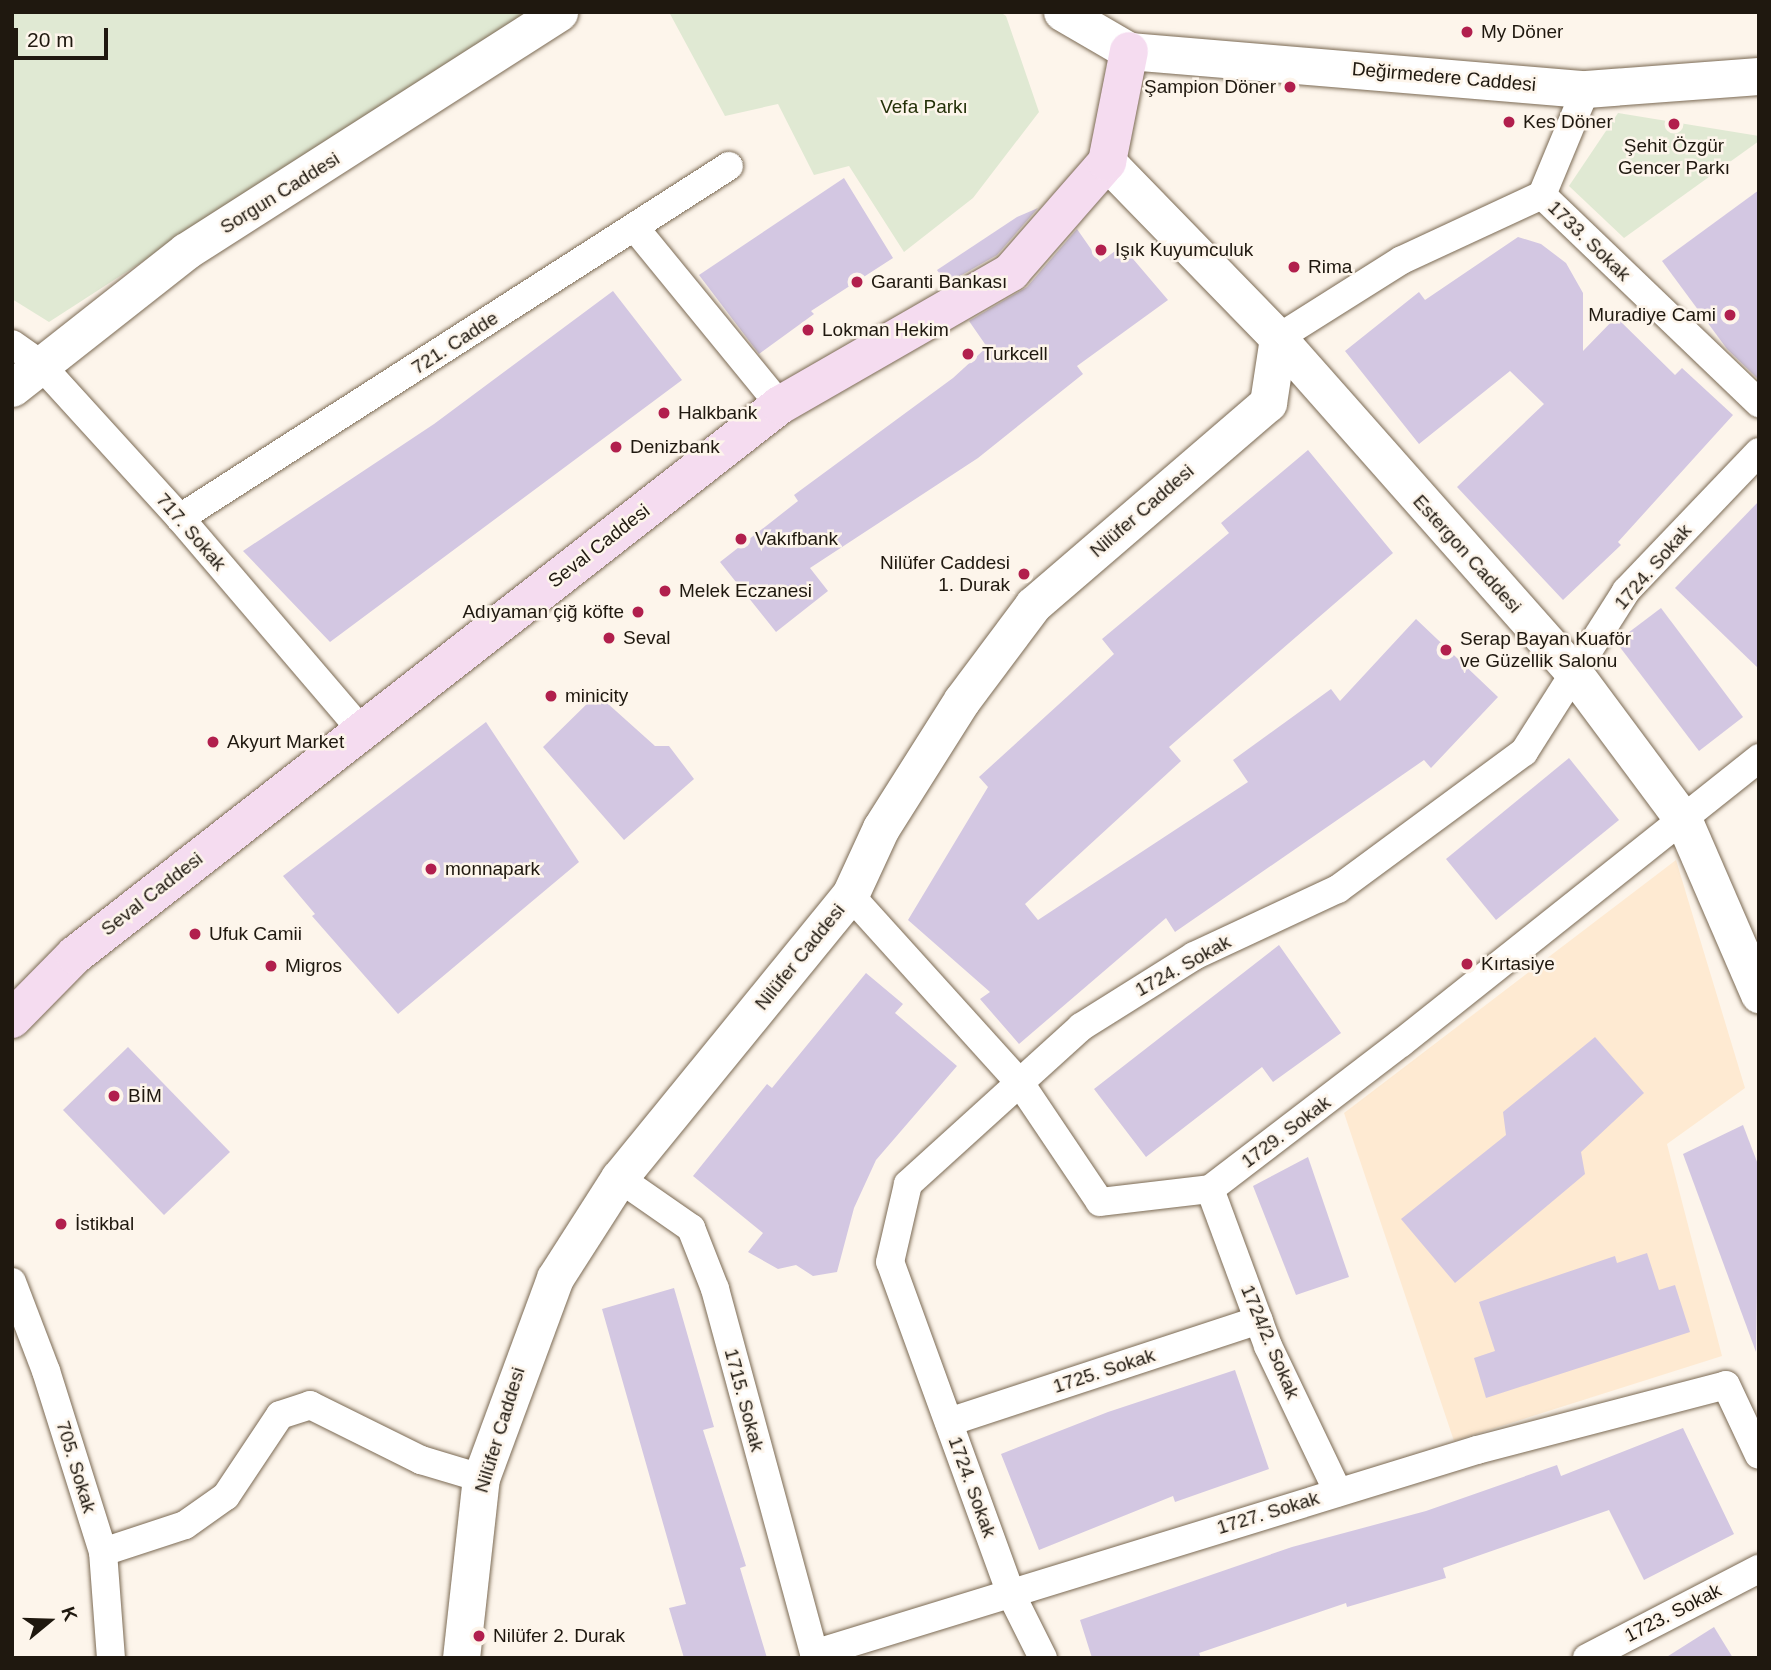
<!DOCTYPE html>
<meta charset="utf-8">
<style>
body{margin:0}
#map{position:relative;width:1771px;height:1670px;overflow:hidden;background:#fdf5eb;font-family:Arial,sans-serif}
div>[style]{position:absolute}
.built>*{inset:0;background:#feead2}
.green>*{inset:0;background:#e0e9d3}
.building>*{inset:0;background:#d3c7e2}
.roads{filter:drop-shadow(0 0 2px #7b6a54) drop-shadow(0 0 2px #7b6a54)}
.minor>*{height:28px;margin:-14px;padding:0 14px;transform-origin:14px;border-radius:14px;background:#fff}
.tertiary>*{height:37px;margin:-18.5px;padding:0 18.5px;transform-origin:18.5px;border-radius:18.5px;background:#fff}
.secondary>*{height:38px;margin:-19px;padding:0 19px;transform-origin:19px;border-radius:19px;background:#f5dcf0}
.dots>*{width:19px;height:19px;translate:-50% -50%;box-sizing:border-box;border:4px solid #fdf5eb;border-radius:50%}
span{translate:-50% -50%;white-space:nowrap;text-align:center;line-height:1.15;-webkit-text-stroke:5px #fdf5eb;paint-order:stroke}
.poi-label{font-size:19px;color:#1f180f}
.left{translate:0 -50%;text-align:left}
.right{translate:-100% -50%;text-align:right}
.street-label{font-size:19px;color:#1f180f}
.park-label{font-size:19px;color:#243109}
.frame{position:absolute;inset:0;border:14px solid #1f180f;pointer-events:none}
.north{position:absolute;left:14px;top:1586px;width:70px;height:70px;-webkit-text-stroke:5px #fdf5eb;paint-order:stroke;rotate:71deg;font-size:19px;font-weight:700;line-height:28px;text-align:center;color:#1f180f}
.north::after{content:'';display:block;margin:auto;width:24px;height:32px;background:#1f180f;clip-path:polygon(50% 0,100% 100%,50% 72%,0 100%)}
.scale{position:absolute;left:14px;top:28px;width:94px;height:32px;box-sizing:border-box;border:4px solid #1f180f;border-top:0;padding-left:9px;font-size:21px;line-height:24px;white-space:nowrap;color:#1f180f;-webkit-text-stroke:5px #fdf5eb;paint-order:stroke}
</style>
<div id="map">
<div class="built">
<i style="clip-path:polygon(1676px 860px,1745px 1088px,1667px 1144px,1722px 1356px,1454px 1441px,1344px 1113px)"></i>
</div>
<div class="green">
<i style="clip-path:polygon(12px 12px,529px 12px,49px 322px,12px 299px)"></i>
<i style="clip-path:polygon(669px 12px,1000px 12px,1006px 16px,1039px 112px,973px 198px,904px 252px,849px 166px,814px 175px,778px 104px,725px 116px)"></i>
<i style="clip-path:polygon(1618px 113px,1759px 136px,1759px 141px,1624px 238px,1569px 186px)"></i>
</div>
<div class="building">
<i style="clip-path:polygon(844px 178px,893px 258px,811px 311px,814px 314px,759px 354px,699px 275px)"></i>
<i style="clip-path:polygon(1759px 190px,1759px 380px,1727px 349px,1662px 261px)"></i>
<i style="clip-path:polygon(1038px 208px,997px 255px,946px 284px,937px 270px,1017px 217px)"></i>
<i style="clip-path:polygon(1077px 229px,1100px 262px,1122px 246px,1168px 300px,1077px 366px,1083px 374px,978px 458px,810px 568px,828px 591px,776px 632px,720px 562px,798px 501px,794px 495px,953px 378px,987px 347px,969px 321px,1027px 287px)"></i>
<i style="clip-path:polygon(1518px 237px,1541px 244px,1566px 263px,1583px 293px,1583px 351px,1616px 317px,1675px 375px,1682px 368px,1733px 415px,1618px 542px,1621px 545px,1563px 600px,1457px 487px,1544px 404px,1510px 371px,1419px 444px,1345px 351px,1419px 292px,1425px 300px)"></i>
<i style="clip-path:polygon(613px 291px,682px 380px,330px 642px,243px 551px,434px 424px)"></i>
<i style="clip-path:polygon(1308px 450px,1393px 553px,1169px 747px,1181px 761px,1025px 904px,1038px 920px,1248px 782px,1233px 760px,1331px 689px,1340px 701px,1416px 619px,1498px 697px,1431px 768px,1424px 760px,1175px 932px,1166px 918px,1019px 1044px,980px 999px,990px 992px,908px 920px,988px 787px,979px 777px,1114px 654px,1102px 639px,1229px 533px,1221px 523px)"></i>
<i style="clip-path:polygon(1759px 501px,1759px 669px,1675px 588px)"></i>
<i style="clip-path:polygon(1661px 608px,1743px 717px,1699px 751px,1616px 642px)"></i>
<i style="clip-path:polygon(597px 694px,655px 746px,669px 746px,694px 779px,624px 840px,543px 747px)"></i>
<i style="clip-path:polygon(486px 722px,579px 862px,398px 1014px,312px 916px,315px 914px,283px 876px)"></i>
<i style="clip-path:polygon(1569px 758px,1619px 820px,1496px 920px,1446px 859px)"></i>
<i style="clip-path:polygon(1279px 945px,1341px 1033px,1273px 1082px,1262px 1067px,1146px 1157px,1094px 1089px)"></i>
<i style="clip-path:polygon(866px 973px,903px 1004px,895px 1013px,957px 1066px,876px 1160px,854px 1208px,837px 1272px,813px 1276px,796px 1265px,778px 1269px,748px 1252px,763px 1233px,693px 1176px,767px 1084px,772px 1088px)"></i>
<i style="clip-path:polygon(1595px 1037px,1644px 1093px,1581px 1152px,1585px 1174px,1455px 1283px,1401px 1219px,1506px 1135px,1503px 1112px)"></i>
<i style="clip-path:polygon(128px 1047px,230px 1152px,164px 1215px,63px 1110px)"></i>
<i style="clip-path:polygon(1743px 1125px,1759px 1167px,1756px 1352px,1683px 1154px)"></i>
<i style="clip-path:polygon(1308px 1157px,1349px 1277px,1296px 1295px,1253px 1186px)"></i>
<i style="clip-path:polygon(1647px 1253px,1659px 1290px,1675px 1285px,1690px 1332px,1486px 1398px,1474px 1358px,1495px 1351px,1479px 1302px,1615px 1256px,1617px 1263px)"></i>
<i style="clip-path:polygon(674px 1288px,714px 1427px,703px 1430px,746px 1566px,740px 1568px,767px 1658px,684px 1658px,669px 1608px,686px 1604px,602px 1309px)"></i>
<i style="clip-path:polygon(1235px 1370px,1269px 1469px,1175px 1502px,1173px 1496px,1039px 1550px,1001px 1454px,1108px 1412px)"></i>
<i style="clip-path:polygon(1683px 1428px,1734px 1534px,1644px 1580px,1609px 1510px,1443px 1568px,1446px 1578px,1347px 1607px,1346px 1603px,1199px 1653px,1201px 1658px,1092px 1658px,1080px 1620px,1292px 1547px,1426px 1511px,1557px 1465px,1561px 1476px)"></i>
<i style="clip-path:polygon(1714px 1627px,1733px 1658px,1665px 1658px)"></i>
</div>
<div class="roads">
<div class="minor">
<i style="left:1542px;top:195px;width:301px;rotate:43.8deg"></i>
<i style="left:635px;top:228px;width:229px;rotate:50.7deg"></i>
<i style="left:1278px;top:338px;width:146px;rotate:-32.2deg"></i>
<i style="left:1402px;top:260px;width:154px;rotate:-24.9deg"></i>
<i style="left:1542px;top:195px;width:115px;rotate:-67.5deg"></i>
<i style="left:12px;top:344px;width:33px;rotate:35deg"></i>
<i style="left:39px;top:363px;width:210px;rotate:47.7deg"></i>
<i style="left:180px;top:518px;width:277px;rotate:49.5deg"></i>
<i style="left:180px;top:518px;width:652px;rotate:-32.67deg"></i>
<i style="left:850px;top:895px;width:253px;rotate:47.9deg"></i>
<i style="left:1020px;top:1083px;width:143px;rotate:56.1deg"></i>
<i style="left:1100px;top:1202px;width:111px;rotate:-6.7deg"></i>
<i style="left:1210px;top:1189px;width:240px;rotate:-37.4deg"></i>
<i style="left:1401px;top:1043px;width:458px;rotate:-38.5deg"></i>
<i style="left:619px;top:1178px;width:88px;rotate:34.8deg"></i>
<i style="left:691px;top:1228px;width:66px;rotate:68.5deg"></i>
<i style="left:715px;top:1289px;width:382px;rotate:74.8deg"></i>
<i style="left:1210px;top:1189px;width:167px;rotate:69.7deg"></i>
<i style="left:1268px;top:1346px;width:162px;rotate:64.4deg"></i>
<i style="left:12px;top:1282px;width:95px;rotate:69.1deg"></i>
<i style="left:46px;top:1371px;width:190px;rotate:72.5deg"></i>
<i style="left:103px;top:1552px;width:106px;rotate:85.7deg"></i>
<i style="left:949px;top:1422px;width:326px;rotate:-18.2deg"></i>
<i style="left:103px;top:1552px;width:86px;rotate:-18.2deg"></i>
<i style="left:185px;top:1525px;width:50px;rotate:-35.3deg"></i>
<i style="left:226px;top:1496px;width:97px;rotate:-56.3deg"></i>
<i style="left:280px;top:1415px;width:32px;rotate:-18deg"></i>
<i style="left:310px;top:1405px;width:124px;rotate:26.4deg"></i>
<i style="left:421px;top:1460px;width:63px;rotate:16.7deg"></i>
<i style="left:814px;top:1654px;width:694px;rotate:-17.1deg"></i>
<i style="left:1477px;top:1450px;width:257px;rotate:-14.6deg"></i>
<i style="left:1726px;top:1385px;width:77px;rotate:64.8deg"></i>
<i style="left:1043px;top:1658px;width:72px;rotate:-116.6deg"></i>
<i style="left:1011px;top:1594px;width:353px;rotate:-110deg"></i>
<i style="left:890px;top:1262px;width:80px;rotate:-77deg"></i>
<i style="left:908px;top:1184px;width:234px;rotate:-42.2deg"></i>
<i style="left:1081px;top:1027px;width:133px;rotate:-32.1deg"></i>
<i style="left:1194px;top:956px;width:159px;rotate:-25deg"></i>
<i style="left:1338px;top:889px;width:231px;rotate:-36.4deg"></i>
<i style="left:1524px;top:752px;width:191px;rotate:-57.6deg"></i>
<i style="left:1626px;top:591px;width:192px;rotate:-46.3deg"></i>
<i style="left:1587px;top:1658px;width:194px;rotate:-27.4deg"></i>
</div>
<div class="tertiary">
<i style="left:1062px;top:12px;width:78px;rotate:30.2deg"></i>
<i style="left:1129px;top:51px;width:459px;rotate:4.8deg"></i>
<i style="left:1586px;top:89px;width:173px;rotate:-4.3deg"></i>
<i style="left:1107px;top:162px;width:245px;rotate:45.8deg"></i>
<i style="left:1278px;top:338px;width:447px;rotate:48.5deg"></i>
<i style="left:1574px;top:673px;width:184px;rotate:53.4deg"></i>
<i style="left:1684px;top:821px;width:189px;rotate:66.6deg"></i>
<i style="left:12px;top:388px;width:221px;rotate:-38.2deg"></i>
<i style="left:186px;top:251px;width:443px;rotate:-32.6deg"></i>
<i style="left:461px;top:1658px;width:181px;rotate:-83.7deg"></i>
<i style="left:481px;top:1478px;width:213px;rotate:-69.7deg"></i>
<i style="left:555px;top:1278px;width:119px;rotate:-57.4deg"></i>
<i style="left:619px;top:1178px;width:365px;rotate:-50.8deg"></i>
<i style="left:850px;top:895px;width:74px;rotate:-65.2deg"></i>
<i style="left:881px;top:828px;width:151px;rotate:-57.7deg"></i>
<i style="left:962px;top:700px;width:119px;rotate:-53.2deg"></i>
<i style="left:1033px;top:605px;width:310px;rotate:-40.7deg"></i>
<i style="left:1268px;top:403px;width:66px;rotate:-81.3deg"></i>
</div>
<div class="secondary">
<i style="left:12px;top:1019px;width:90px;rotate:-45.5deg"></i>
<i style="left:75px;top:955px;width:894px;rotate:-37.96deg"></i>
<i style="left:780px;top:405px;width:267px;rotate:-29.9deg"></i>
<i style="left:1011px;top:272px;width:146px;rotate:-48.9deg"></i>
<i style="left:1107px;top:162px;width:113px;rotate:-78.8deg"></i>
</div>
</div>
<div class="dots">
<i style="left:1467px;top:32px;background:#b11f4d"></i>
<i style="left:1290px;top:87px;background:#b11f4d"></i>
<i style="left:1509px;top:122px;background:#b11f4d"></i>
<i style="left:1674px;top:124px;background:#b11f4d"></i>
<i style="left:1101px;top:250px;background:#b11f4d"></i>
<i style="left:1294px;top:267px;background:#b11f4d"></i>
<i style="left:857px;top:282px;background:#b11f4d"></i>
<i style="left:1730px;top:315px;background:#b11f4d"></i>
<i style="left:808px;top:330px;background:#b11f4d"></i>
<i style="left:968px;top:354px;background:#b11f4d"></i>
<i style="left:664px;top:413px;background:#b11f4d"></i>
<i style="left:616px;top:447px;background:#b11f4d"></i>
<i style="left:741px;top:539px;background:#b11f4d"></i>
<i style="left:1024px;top:574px;background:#b11f4d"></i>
<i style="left:665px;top:591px;background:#b11f4d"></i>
<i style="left:638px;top:612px;background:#b11f4d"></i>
<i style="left:609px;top:638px;background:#b11f4d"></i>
<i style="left:1446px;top:650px;background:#b11f4d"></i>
<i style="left:551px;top:696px;background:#b11f4d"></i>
<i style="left:213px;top:742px;background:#b11f4d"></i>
<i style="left:431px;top:869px;background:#b11f4d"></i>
<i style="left:195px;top:934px;background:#b11f4d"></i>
<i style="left:1467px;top:964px;background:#b11f4d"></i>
<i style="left:271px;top:966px;background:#b11f4d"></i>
<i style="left:114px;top:1096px;background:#b11f4d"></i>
<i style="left:61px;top:1224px;background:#b11f4d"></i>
<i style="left:479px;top:1636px;background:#b11f4d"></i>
</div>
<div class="poi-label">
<span class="left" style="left:1481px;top:32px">My Döner</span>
<span class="right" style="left:1276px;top:87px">Şampion Döner</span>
<span class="left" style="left:1523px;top:122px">Kes Döner</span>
<span style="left:1674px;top:157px">Şehit Özgür<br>Gencer Parkı</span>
<span class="left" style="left:1115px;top:250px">Işık Kuyumculuk</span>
<span class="left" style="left:1308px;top:267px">Rima</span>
<span class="left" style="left:871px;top:282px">Garanti Bankası</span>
<span class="right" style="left:1716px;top:315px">Muradiye Cami</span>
<span class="left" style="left:822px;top:330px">Lokman Hekim</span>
<span class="left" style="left:982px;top:354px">Turkcell</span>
<span class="left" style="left:678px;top:413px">Halkbank</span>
<span class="left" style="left:630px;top:447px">Denizbank</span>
<span class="left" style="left:755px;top:539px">Vakıfbank</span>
<span class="right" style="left:1010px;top:574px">Nilüfer Caddesi<br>1. Durak</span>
<span class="left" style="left:679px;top:591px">Melek Eczanesi</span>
<span class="right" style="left:624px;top:612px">Adıyaman çiğ köfte</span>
<span class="left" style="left:623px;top:638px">Seval</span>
<span class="left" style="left:1460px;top:650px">Serap Bayan Kuaför<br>ve Güzellik Salonu</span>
<span class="left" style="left:565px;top:696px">minicity</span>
<span class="left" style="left:227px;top:742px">Akyurt Market</span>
<span class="left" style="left:445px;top:869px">monnapark</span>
<span class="left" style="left:209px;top:934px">Ufuk Camii</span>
<span class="left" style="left:1481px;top:964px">Kırtasiye</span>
<span class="left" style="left:285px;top:966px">Migros</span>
<span class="left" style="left:128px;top:1096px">BİM</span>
<span class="left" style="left:75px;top:1224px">İstikbal</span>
<span class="left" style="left:493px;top:1636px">Nilüfer 2. Durak</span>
</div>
<div class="street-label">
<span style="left:1444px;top:77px;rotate:5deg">Değirmedere Caddesi</span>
<span style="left:280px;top:193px;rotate:-32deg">Sorgun Caddesi</span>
<span style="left:1589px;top:241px;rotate:44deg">1733. Sokak</span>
<span style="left:455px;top:343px;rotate:-33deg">721. Cadde</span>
<span style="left:1142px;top:511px;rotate:-41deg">Nilüfer Caddesi</span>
<span style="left:191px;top:532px;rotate:49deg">717. Sokak</span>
<span style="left:599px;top:546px;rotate:-38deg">Seval Caddesi</span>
<span style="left:1467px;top:554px;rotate:48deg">Estergon Caddesi</span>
<span style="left:1653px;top:567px;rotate:-49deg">1724. Sokak</span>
<span style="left:152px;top:894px;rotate:-38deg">Seval Caddesi</span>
<span style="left:800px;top:957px;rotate:-51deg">Nilüfer Caddesi</span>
<span style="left:1183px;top:966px;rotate:-29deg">1724. Sokak</span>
<span style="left:1286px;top:1132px;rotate:-37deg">1729. Sokak</span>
<span style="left:1270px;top:1342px;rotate:67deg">1724/2. Sokak</span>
<span style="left:1104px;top:1371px;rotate:-18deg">1725. Sokak</span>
<span style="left:744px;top:1400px;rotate:75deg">1715. Sokak</span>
<span style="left:500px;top:1430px;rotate:-73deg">Nilüfer Caddesi</span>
<span style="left:76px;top:1467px;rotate:73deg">705. Sokak</span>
<span style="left:972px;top:1487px;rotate:70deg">1724. Sokak</span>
<span style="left:1268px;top:1513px;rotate:-17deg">1727. Sokak</span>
<span style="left:1673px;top:1613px;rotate:-27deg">1723. Sokak</span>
</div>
<div class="park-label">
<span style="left:924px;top:107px">Vefa Parkı</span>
</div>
<div class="frame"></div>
<div class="north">K</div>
<div class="scale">20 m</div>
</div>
